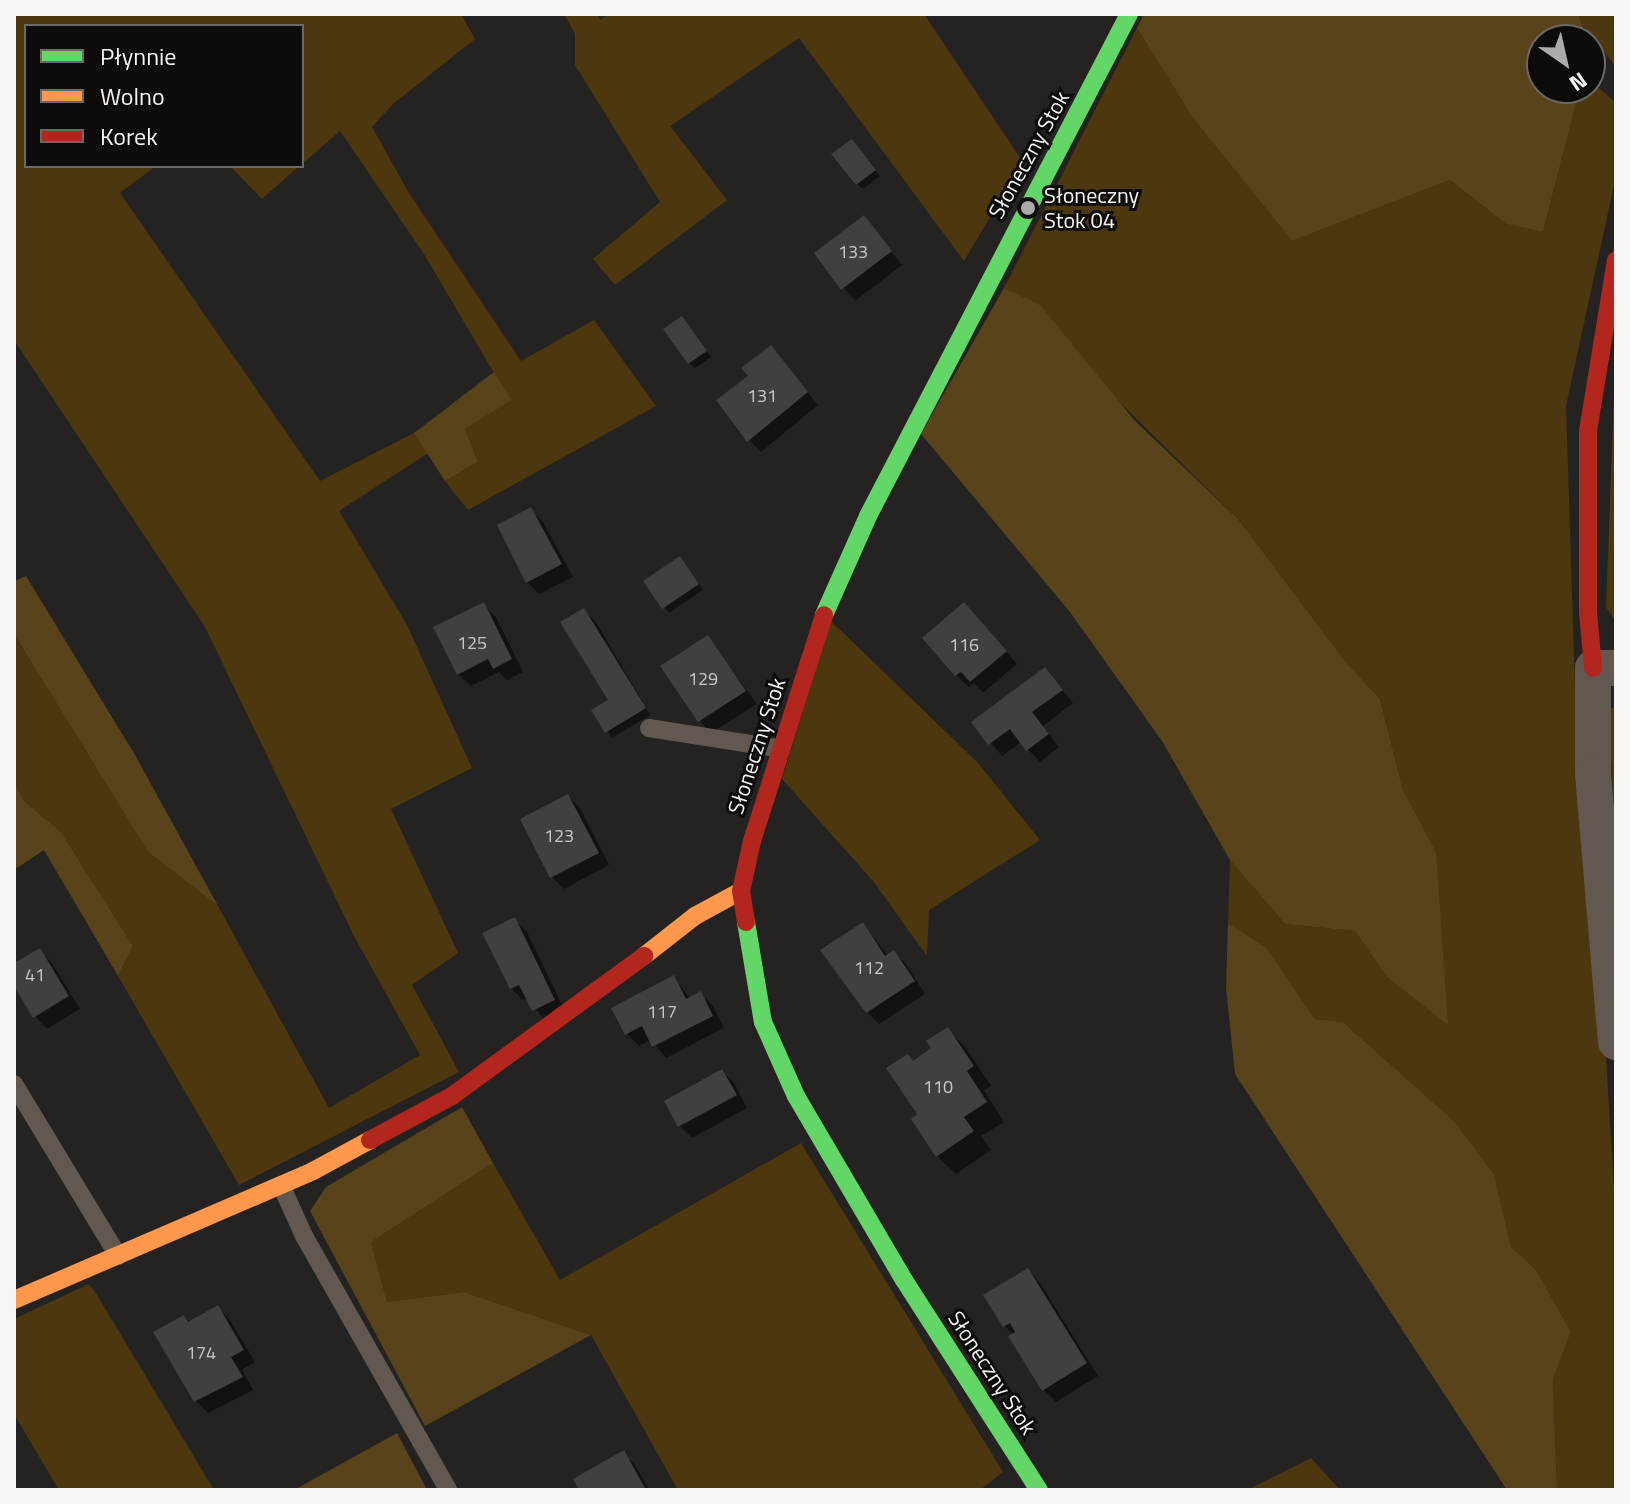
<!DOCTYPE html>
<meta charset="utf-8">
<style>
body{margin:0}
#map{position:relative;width:1630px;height:1504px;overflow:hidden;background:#242322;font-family:"Titillium Web",sans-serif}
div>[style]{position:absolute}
.green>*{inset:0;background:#4d370e}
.forest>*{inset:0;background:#59431b}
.shadow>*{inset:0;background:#0007}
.building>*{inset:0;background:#413f3f}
.lane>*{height:18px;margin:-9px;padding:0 9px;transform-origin:9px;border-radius:9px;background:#625850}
.street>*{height:36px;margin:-18px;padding:0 18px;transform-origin:18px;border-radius:18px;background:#625850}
.fast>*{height:18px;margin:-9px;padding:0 9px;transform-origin:9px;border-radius:9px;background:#63d668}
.slow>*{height:18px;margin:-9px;padding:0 9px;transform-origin:9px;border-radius:9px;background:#ff974d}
.jam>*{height:18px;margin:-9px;padding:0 9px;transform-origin:9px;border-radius:9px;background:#b3261e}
.dots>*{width:22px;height:22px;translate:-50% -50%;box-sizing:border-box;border:4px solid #0d0c0b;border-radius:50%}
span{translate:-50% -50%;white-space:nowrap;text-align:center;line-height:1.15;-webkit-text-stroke:6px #0d0c0b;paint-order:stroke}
.number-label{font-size:18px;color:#cac7c7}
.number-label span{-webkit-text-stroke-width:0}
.street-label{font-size:22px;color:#f7f4f4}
.poi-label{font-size:22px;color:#f7f4f4}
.left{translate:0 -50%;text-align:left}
.frame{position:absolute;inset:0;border:16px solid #f7f4f4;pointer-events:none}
.legend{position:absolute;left:24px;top:24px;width:280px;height:144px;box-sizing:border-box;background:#0d0c0b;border:2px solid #6b6968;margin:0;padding:10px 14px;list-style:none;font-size:24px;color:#f7f4f4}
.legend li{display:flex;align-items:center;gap:16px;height:40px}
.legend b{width:40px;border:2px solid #6b6968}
.north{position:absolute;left:1526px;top:24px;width:80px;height:80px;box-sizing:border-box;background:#0d0c0b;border:2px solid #6b6968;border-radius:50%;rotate:146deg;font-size:22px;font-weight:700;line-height:32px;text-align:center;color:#f7f4f4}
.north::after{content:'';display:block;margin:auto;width:28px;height:36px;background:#adabaa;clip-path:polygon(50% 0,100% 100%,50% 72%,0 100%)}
</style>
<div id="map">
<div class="green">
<i style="clip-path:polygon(14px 14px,461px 14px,475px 39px,393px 104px,372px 127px,409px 193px,521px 361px,594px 320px,656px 406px,468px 510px,445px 481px,478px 462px,465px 429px,510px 400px,424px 254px,340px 131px,302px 164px,302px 26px,26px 26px,26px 166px,156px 166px,120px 193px,320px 481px,414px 433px,428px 453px,339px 511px,407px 625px,472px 768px,391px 809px,458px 953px,412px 985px,459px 1072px,239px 1185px,118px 976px,133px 946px,61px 832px,23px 800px,14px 782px,14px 634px,148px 852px,218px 906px,329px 1108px,420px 1055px,354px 936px,205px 627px,14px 340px)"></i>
<i style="clip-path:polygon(564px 14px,597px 14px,600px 20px,609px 14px,924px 14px,1023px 162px,964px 261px,799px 38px,670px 126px,727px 200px,615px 285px,593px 259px,660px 202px,575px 65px,575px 34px)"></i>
<i style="clip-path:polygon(1578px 14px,1616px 14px,1616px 67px,1583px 26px)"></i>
<i style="clip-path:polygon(1137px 28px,1193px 118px,1292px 241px,1450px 180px,1506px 224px,1543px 232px,1580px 88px,1590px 88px,1590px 80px,1616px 103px,1616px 176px,1566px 406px,1577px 748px,1606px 1058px,1616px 1223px,1616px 1490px,1557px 1490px,1553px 1379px,1571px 1332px,1537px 1271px,1511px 1247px,1494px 1174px,1455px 1122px,1343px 1022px,1315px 1019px,1267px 948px,1228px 923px,1230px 860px,1285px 924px,1355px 931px,1386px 976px,1436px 852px,1403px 790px,1380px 699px,1345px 661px,1238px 519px,1004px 288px)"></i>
<i style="clip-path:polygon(230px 166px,299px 166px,262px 199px)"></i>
<i style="clip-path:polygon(1616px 340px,1616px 622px,1606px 607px)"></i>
<i style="clip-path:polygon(831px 621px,978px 763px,1040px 840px,929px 910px,927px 956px,873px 881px,782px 779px)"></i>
<i style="clip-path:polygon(1616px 705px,1616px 842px,1608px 711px)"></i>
<i style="clip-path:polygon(801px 1143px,1003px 1472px,980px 1490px,678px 1490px,591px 1335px,464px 1292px,387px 1302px,371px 1242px,493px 1163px,560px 1280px)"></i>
<i style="clip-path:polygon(89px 1284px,97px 1295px,214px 1490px,59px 1490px,14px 1414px,14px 1319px)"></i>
<i style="clip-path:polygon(1311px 1458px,1340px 1490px,1247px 1490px)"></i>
</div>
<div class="forest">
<i style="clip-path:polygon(1144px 14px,1578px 14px,1583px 26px,1583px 40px,1542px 40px,1542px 88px,1580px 88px,1543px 232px,1506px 224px,1450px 180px,1292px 241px,1193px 118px,1137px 28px)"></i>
<i style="clip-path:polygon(1004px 288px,1040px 305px,1135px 421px,1238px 519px,1345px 661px,1380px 699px,1403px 790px,1436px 852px,1448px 1025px,1386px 976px,1355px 931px,1285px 924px,1230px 860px,1162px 741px,1070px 612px,921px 434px)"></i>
<i style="clip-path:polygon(494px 372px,511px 400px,465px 429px,478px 462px,445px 481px,414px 433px)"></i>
<i style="clip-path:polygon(26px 576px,135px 755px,218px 906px,148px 852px,14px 634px,14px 581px)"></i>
<i style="clip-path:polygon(14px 782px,23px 800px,61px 832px,133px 946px,118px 976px,44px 850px,14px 870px)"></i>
<i style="clip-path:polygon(1228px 923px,1267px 948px,1315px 1019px,1343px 1022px,1455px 1122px,1494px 1174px,1511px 1247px,1537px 1271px,1571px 1332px,1553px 1379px,1557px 1490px,1507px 1490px,1235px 1074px,1226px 988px)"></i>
<i style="clip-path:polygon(462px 1107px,493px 1163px,371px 1242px,387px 1302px,464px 1292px,591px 1335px,425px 1426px,310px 1211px,326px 1187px)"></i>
<i style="clip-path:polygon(397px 1433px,427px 1490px,294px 1490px)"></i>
</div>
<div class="shadow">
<i style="clip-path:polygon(857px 147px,880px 176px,863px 189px,857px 184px)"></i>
<i style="clip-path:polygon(863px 217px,902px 265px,855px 301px,816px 253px)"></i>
<i style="clip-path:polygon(687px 324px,711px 357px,695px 368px,689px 363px)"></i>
<i style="clip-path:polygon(771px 347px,818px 405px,761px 452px,749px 440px,751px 376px)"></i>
<i style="clip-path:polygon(531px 510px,543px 522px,573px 577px,539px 594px,527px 582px)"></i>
<i style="clip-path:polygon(685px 564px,703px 590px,669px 613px,664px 607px)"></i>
<i style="clip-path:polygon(483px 605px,496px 617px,523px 672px,507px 680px,499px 672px,471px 686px,458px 674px)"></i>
<i style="clip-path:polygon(583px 610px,596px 622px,650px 715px,612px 738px,594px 711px,611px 700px)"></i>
<i style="clip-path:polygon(976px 617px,1017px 664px,983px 693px,974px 683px,969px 687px,956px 675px)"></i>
<i style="clip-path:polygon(708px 638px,757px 704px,711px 733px,699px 720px)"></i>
<i style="clip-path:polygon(1045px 669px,1073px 703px,1043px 726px,1059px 747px,1040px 762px,1021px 742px,1002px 756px,974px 722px)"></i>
<i style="clip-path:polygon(568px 796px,580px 808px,609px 865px,564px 889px,552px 877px)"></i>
<i style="clip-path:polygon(515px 920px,527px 932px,566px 1013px,546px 1022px,528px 998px,523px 1000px,511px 988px)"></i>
<i style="clip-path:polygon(863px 924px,888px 956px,894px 952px,906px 964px,925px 994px,879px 1024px,867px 1012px)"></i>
<i style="clip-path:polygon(40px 951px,52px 963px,80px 1009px,47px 1029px,35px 1016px,14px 982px,14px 966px)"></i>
<i style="clip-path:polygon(674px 978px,691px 999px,701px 994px,713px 1006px,724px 1028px,666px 1058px,651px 1040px,639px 1046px,627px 1034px)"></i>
<i style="clip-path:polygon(948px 1030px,966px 1048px,991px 1086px,984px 1090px,1004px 1122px,981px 1136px,991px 1150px,956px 1174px,937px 1156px,920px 1115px,914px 1062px,934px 1049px)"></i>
<i style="clip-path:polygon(722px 1071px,734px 1083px,747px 1108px,692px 1138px,680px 1126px)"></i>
<i style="clip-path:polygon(1028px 1270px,1040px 1283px,1098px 1376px,1056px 1402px,1043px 1389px,1014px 1335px,1004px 1325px)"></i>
<i style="clip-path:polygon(218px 1308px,230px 1320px,255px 1362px,242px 1370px,253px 1390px,208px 1413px,196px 1401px,184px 1317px,190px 1323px)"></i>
<i style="clip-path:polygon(623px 1453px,635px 1465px,649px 1490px,581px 1490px)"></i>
</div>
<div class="building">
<i style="clip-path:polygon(852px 139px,876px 170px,856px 185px,831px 154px)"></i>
<i style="clip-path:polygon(864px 215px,892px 251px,841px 290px,814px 253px)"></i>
<i style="clip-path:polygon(682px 316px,707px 351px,688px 364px,663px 329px)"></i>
<i style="clip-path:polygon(771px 345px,808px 392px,747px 442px,716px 400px,748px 376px,741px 368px)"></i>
<i style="clip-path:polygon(531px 507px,562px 564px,526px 583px,497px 525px)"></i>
<i style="clip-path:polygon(680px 556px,699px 584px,662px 609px,643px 581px)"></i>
<i style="clip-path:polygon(484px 602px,512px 659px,493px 669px,488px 659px,457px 675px,433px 627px)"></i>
<i style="clip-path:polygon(964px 602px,1007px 651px,970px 682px,961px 672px,955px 676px,922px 638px)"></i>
<i style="clip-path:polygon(584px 608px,646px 708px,605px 733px,591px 710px,608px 700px,560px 622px)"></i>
<i style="clip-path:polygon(708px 635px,746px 691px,698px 722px,660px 666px)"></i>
<i style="clip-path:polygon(1045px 667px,1063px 690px,1032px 712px,1049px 734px,1026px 751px,1010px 729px,988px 745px,971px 722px)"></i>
<i style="clip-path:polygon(568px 794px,599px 853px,550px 878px,520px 819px)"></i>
<i style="clip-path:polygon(515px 917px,555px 1000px,532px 1011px,519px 985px,510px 989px,482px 933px)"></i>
<i style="clip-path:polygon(863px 922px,885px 956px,894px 950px,915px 981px,866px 1013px,820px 950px)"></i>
<i style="clip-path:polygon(40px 948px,69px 996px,33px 1018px,14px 986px,14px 963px)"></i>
<i style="clip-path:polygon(674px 975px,686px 999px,701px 991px,713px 1016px,652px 1047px,642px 1026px,625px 1035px,611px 1008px)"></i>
<i style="clip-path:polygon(948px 1027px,974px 1066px,967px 1071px,987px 1102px,964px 1117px,974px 1131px,936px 1157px,911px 1119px,917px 1114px,886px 1068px,908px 1054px,913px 1061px,931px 1048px,926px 1041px)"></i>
<i style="clip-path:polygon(722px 1069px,737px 1095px,678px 1127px,664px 1101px)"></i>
<i style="clip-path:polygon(1028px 1268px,1087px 1363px,1042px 1391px,1008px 1336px,1015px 1332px,1010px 1323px,1003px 1327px,983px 1295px)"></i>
<i style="clip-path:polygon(218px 1305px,244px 1350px,231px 1357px,243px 1377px,194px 1402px,153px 1332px,184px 1315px,188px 1322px)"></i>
<i style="clip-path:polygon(624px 1450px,646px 1490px,579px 1490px,573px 1479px)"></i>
</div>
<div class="lane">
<i style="left:649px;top:728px;width:134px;rotate:9deg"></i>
<i style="left:14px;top:1084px;width:201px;rotate:58.8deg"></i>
<i style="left:281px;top:1185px;width:56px;rotate:65.7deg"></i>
<i style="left:304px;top:1236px;width:292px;rotate:60.4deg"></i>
</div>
<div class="street">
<i style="left:1616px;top:668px;width:23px;rotate:180deg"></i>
<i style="left:1593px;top:668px;width:106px;rotate:90deg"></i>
<i style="left:1593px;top:774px;width:269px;rotate:85.1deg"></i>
</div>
<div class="fast">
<i style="left:824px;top:615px;width:108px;rotate:-66deg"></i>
<i style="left:868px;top:516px;width:566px;rotate:-62.53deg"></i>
<i style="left:746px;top:922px;width:101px;rotate:80.4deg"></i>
<i style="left:763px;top:1022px;width:81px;rotate:66deg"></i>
<i style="left:796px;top:1096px;width:213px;rotate:59.6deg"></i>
<i style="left:904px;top:1280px;width:250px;rotate:57.3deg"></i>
</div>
<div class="slow">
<i style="left:644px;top:956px;width:65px;rotate:-38.1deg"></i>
<i style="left:695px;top:916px;width:52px;rotate:-28.5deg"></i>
<i style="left:14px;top:1300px;width:326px;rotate:-23.3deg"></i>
<i style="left:313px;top:1171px;width:65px;rotate:-28.5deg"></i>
</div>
<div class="jam">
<i style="left:1593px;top:668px;width:56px;rotate:-95.1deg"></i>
<i style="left:1588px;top:612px;width:181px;rotate:-90deg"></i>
<i style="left:1588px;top:431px;width:173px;rotate:-80.7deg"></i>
<i style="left:746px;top:922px;width:31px;rotate:-99deg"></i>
<i style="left:741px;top:891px;width:51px;rotate:-77.6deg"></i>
<i style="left:752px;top:841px;width:237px;rotate:-72.3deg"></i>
<i style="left:370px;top:1140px;width:93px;rotate:-28.2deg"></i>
<i style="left:452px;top:1096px;width:238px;rotate:-36.1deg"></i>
</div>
<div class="dots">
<i style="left:1028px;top:208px;background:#adabaa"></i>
</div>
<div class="number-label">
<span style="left:853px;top:252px">133</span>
<span style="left:762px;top:396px">131</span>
<span style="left:472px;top:643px">125</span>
<span style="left:964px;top:645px">116</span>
<span style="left:703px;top:679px">129</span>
<span style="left:559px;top:836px">123</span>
<span style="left:869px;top:968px">112</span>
<span style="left:35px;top:975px">41</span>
<span style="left:662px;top:1012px">117</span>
<span style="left:938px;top:1087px">110</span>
<span style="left:201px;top:1353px">174</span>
</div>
<div class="street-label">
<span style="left:1029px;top:155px;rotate:-61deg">Słoneczny Stok</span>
<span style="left:757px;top:746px;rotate:-72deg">Słoneczny Stok</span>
<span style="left:992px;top:1373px;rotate:57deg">Słoneczny Stok</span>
</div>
<div class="poi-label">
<span class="left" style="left:1044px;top:208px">Słoneczny<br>Stok 04</span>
</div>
<div class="frame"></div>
<ul class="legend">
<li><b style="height:10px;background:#63d668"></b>Płynnie</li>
<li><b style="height:10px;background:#ff974d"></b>Wolno</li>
<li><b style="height:10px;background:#b3261e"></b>Korek</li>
</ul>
<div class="north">N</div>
</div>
